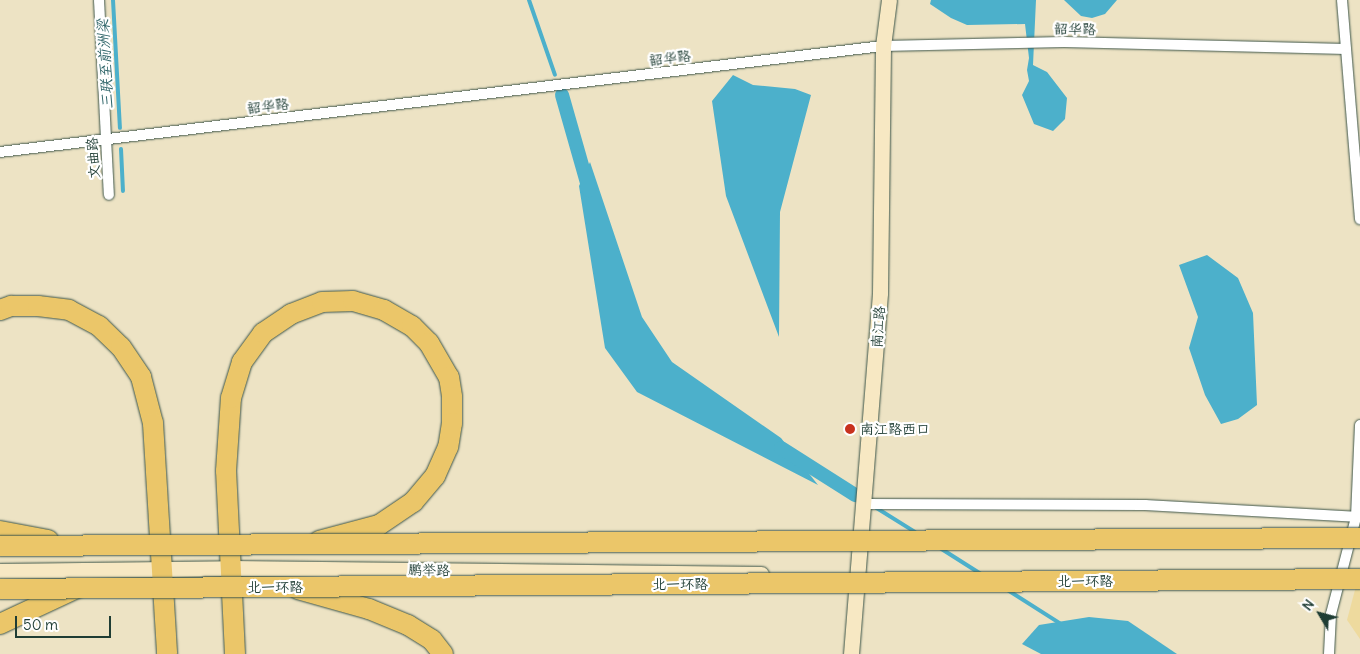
<!DOCTYPE html>
<meta charset="utf-8">
<style>
body{margin:0}
#map{position:relative;width:1360px;height:654px;overflow:hidden;background:#ede3c4;font-family:Delius,"LXGW WenKai TC",sans-serif}
div>[style]{position:absolute}
.sand>*{inset:0;background:#eeda9e}
.water>*{inset:0;background:#4cb0cb}
.stream>*{height:4px;margin:-2px;padding:0 2px;transform-origin:2px;border-radius:2px;background:#4cb0cb}
.canal>*{height:14px;margin:-7px;padding:0 7px;transform-origin:7px;border-radius:7px;background:#4cb0cb}
.roads{filter:drop-shadow(0 0 1px #3e564a) drop-shadow(0 0 1px #3e564a)}
.street>*{height:10px;margin:-5px;padding:0 5px;transform-origin:5px;border-radius:5px;background:#fff}
.secondary>*{height:15px;margin:-7.5px;padding:0 7.5px;transform-origin:7.5px;border-radius:7.5px;background:#f7e8c3}
.highway>*{height:20px;margin:-10px;padding:0 10px;transform-origin:10px;border-radius:10px;background:#ebc669}
.bridges{filter:drop-shadow(0 0 1px #3e564a) drop-shadow(0 0 1px #3e564a)}
.highway-bridge>*{height:20px;margin:-10px;padding:0 10px;transform-origin:10px;border-radius:10px;background:#ebc669}
.dots>*{width:14px;height:14px;translate:-50% -50%;box-sizing:border-box;border:2px solid #fff;border-radius:50%}
span{translate:-50% -50%;white-space:nowrap;text-align:center;line-height:1.15;-webkit-text-stroke:4.5px #fff;paint-order:stroke}
.street-label{font-size:14px;color:#1f3d34}
.poi-label{font-size:14px;color:#1f3d34}
.left{translate:0 -50%;text-align:left}
.water-label{font-size:15px;color:#2f6569;font-style:italic}
.north{position:absolute;left:1295px;top:589px;width:50px;height:50px;-webkit-text-stroke:4px #fff;paint-order:stroke;rotate:307deg;font-size:14px;font-weight:700;line-height:20px;text-align:center;color:#1f3d34}
.north::after{content:'';display:block;margin:auto;width:18px;height:22px;background:#1f3d34;clip-path:polygon(50% 0,100% 100%,50% 72%,0 100%)}
.scale{position:absolute;left:15px;top:616px;width:96px;height:22px;box-sizing:border-box;border:2px solid #1f3d34;border-top:0;padding-left:6px;font-size:15px;line-height:18px;white-space:nowrap;color:#1f3d34;-webkit-text-stroke:4px #fff;paint-order:stroke}
</style>
<div id="map">
<div class="sand">
<i style="clip-path:polygon(1360px 571px,1360px 639px,1347px 620px)"></i>
</div>
<div class="water">
<i style="clip-path:polygon(931px 0,1036px 0,1033px 65px,1047px 72px,1067px 98px,1065px 119px,1053px 131px,1034px 124px,1022px 95px,1029px 81px,1027px 70px,1029px 58px,1025px 24px,967px 25px,951px 18px,930px 4px)"></i>
<i style="clip-path:polygon(1064px 0,1117px 0,1105px 14px,1092px 18px,1081px 16px)"></i>
<i style="clip-path:polygon(733px 75px,753px 85px,795px 89px,811px 95px,780px 212px,779px 337px,726px 196px,712px 101px)"></i>
<i style="clip-path:polygon(590px 162px,642px 317px,672px 362px,781px 438px,818px 485px,637px 392px,605px 348px,579px 186px)"></i>
<i style="clip-path:polygon(1207px 255px,1238px 278px,1253px 313px,1257px 405px,1238px 419px,1221px 424px,1205px 395px,1189px 348px,1198px 317px,1179px 265px)"></i>
<i style="clip-path:polygon(1089px 617px,1128px 621px,1177px 654px,1041px 654px,1022px 644px,1039px 625px)"></i>
</div>
<div class="stream">
<i style="left:113px;top:0;width:128px;rotate:86.9deg"></i>
<i style="left:529px;top:0;width:79px;rotate:70.9deg"></i>
<i style="left:121px;top:149px;width:42px;rotate:87.3deg"></i>
<i style="left:875px;top:507px;width:47px;rotate:32deg"></i>
<i style="left:940px;top:548px;width:49px;rotate:32.4deg"></i>
<i style="left:1006px;top:589px;width:65px;rotate:32.5deg"></i>
</div>
<div class="canal">
<i style="left:562px;top:95px;width:99px;rotate:74.1deg"></i>
<i style="left:781px;top:448px;width:88px;rotate:32.4deg"></i>
</div>
<div class="roads">
<div class="street">
<i style="left:99px;top:0;width:195px;rotate:87.1deg"></i>
<i style="left:1342px;top:0;width:220px;rotate:85.3deg"></i>
<i style="left:0;top:152px;width:889px;rotate:-6.85deg"></i>
<i style="left:883px;top:46px;width:181px;rotate:-1.3deg"></i>
<i style="left:1064px;top:42px;width:282px;rotate:1.4deg"></i>
<i style="left:865px;top:504px;width:280px;rotate:0.2deg"></i>
<i style="left:1145px;top:505px;width:215px;rotate:3.2deg"></i>
<i style="left:1329px;top:654px;width:40px;rotate:-87.1deg"></i>
<i style="left:1331px;top:614px;width:100px;rotate:-75.5deg"></i>
<i style="left:1356px;top:517px;width:92px;rotate:-87.5deg"></i>
</div>
<div class="secondary">
<i style="left:0;top:571px;width:231px;rotate:-0.7deg"></i>
<i style="left:231px;top:568px;width:530px;rotate:0.65deg"></i>
<i style="left:851px;top:654px;width:362px;rotate:-85.4deg"></i>
<i style="left:880px;top:293px;width:247px;rotate:-89.3deg"></i>
<i style="left:883px;top:46px;width:46px;rotate:-82.6deg"></i>
</div>
<div class="highway">
<i style="left:0;top:310px;width:12px;rotate:-20deg"></i>
<i style="left:11px;top:306px;width:27px"></i>
<i style="left:38px;top:306px;width:31px;rotate:7deg"></i>
<i style="left:69px;top:310px;width:34px;rotate:28deg"></i>
<i style="left:99px;top:326px;width:30px;rotate:44deg"></i>
<i style="left:121px;top:347px;width:36px;rotate:56deg"></i>
<i style="left:141px;top:377px;width:48px;rotate:75.4deg"></i>
<i style="left:153px;top:423px;width:231px;rotate:86.5deg"></i>
<i style="left:0;top:531px;width:49px;rotate:10.6deg"></i>
<i style="left:298px;top:589px;width:74px;rotate:15.7deg"></i>
<i style="left:369px;top:609px;width:42px;rotate:22.3deg"></i>
<i style="left:408px;top:625px;width:28px;rotate:32deg"></i>
<i style="left:432px;top:640px;width:18px;rotate:52deg"></i>
<i style="left:0;top:624px;width:85px;rotate:-25.1deg"></i>
<i style="left:235px;top:654px;width:183px;rotate:-92.8deg"></i>
<i style="left:226px;top:471px;width:73px;rotate:-86.1deg"></i>
<i style="left:231px;top:398px;width:38px;rotate:-73deg"></i>
<i style="left:242px;top:362px;width:36px;rotate:-54deg"></i>
<i style="left:263px;top:333px;width:34px;rotate:-34deg"></i>
<i style="left:291px;top:314px;width:33px;rotate:-21deg"></i>
<i style="left:322px;top:302px;width:31px;rotate:-2deg"></i>
<i style="left:353px;top:301px;width:32px;rotate:16deg"></i>
<i style="left:384px;top:310px;width:32px;rotate:30deg"></i>
<i style="left:412px;top:326px;width:24px;rotate:45deg"></i>
<i style="left:429px;top:343px;width:39px;rotate:60deg"></i>
<i style="left:449px;top:377px;width:20px;rotate:81deg"></i>
<i style="left:452px;top:397px;width:26px;rotate:90deg"></i>
<i style="left:452px;top:423px;width:24px;rotate:99deg"></i>
<i style="left:448px;top:447px;width:32px;rotate:114deg"></i>
<i style="left:435px;top:476px;width:34px;rotate:130deg"></i>
<i style="left:413px;top:502px;width:41px;rotate:145.9deg"></i>
<i style="left:379px;top:525px;width:62px;rotate:165.1deg"></i>
</div>
</div>
<div class="bridges">
<div class="highway-bridge">
<i style="left:0;top:546px;width:1360px;rotate:-0.34deg"></i>
<i style="left:0;top:589px;width:1360px;rotate:-0.42deg"></i>
</div>
</div>
<div class="dots">
<i style="left:850px;top:429px;background:#c8321e"></i>
</div>
<div class="street-label">
<span style="left:1075px;top:29px;rotate:1deg">韶华路</span>
<span style="left:670px;top:58px;rotate:-7deg">韶华路</span>
<span style="left:268px;top:106px;rotate:-7deg">韶华路</span>
<span style="left:93px;top:158px;rotate:-94deg">文曲路</span>
<span style="left:878px;top:327px;rotate:-86deg">南江路</span>
<span style="left:429px;top:570px;rotate:1deg">鹏举路</span>
<span style="left:1085px;top:581px">北一环路</span>
<span style="left:680px;top:584px">北一环路</span>
<span style="left:275px;top:587px">北一环路</span>
</div>
<div class="poi-label">
<span class="left" style="left:860px;top:429px">南江路西口</span>
</div>
<div class="water-label">
<span style="left:105px;top:64px;rotate:-93deg">三联至前洲梁</span>
</div>
<div class="north">N</div>
<div class="scale">50 m</div>
</div>
